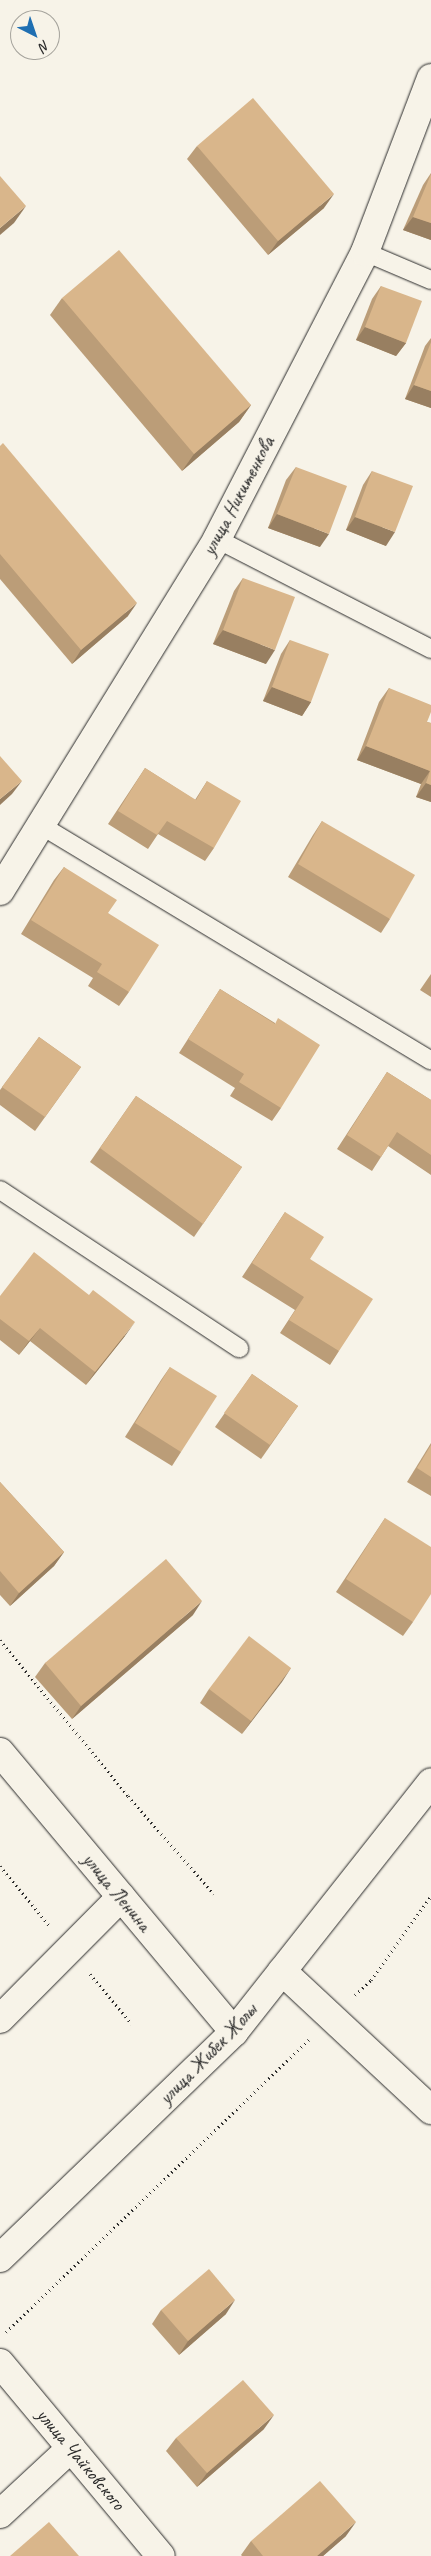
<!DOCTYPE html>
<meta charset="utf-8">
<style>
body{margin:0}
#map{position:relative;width:431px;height:2556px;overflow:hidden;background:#f7f3e8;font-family:Caveat,sans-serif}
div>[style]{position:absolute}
.path>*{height:3px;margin-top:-1.5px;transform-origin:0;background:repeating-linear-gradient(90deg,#2b2b2b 0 1px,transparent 0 5px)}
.roads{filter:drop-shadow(0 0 1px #2b2b2b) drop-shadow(0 0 1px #2b2b2b)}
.service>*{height:18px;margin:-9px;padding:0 9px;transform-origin:9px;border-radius:9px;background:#f7f3e8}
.minor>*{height:28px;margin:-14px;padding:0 14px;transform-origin:14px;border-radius:14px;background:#f7f3e8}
.tertiary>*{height:28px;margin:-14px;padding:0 14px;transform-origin:14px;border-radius:14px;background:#f7f3e8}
.wall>*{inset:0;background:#bb9d78}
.shaded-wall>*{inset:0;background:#987f61}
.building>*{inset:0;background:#d9b68b}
span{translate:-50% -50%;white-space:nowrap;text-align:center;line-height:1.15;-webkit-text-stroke:4px #f7f3e8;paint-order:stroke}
.street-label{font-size:20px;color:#2b2b2b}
.north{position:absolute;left:10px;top:10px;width:50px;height:50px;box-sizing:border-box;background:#f7f3e8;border:1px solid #a5a39c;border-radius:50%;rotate:139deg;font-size:14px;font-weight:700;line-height:20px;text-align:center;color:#2b2b2b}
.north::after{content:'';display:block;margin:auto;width:18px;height:22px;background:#1f6fb2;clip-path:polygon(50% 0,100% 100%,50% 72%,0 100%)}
</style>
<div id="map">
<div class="path">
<i style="left:0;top:1640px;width:202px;rotate:50.6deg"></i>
<i style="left:128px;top:1796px;width:130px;rotate:48.7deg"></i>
<i style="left:0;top:1866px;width:77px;rotate:50.3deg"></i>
<i style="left:90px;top:1974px;width:65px;rotate:50deg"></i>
<i style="left:355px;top:1995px;width:22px;rotate:-43deg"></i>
<i style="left:371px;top:1980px;width:103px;rotate:-54.5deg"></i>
<i style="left:6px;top:2332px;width:421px;rotate:-44deg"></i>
</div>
<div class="roads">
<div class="service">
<i style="left:365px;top:252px;width:72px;rotate:23deg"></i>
<i style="left:217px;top:539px;width:241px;rotate:27.2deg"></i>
<i style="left:42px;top:826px;width:454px;rotate:31.1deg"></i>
<i style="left:0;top:1190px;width:287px;rotate:33.5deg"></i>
</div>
<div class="minor">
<i style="left:0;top:891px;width:414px;rotate:-58.3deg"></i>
<i style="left:217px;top:539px;width:323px;rotate:-62.7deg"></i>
<i style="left:365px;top:252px;width:186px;rotate:-69.2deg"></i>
<i style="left:282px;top:1971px;width:204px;rotate:43deg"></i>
<i style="left:0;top:2019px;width:172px;rotate:-45.2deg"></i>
<i style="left:0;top:2363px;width:251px;rotate:50.2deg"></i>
<i style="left:0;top:2514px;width:97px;rotate:-42.9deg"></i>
</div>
<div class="tertiary">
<i style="left:0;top:1752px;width:365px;rotate:50.1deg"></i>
<i style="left:0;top:2258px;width:325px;rotate:-44deg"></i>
<i style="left:234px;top:2032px;width:318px;rotate:-51.7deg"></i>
</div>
</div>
<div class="wall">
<i style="clip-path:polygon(197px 146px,324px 208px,268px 255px,187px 159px)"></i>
<i style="clip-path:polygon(431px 173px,431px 240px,403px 230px,423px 185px)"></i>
<i style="clip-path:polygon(381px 286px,406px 343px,396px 356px,356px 340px,372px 299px)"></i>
<i style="clip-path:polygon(62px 298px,251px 405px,239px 422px,182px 471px,50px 315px)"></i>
<i style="clip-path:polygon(431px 338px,431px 408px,405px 399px,425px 346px)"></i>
<i style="clip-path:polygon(0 446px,128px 616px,72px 664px,0 579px)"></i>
<i style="clip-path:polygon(296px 467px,320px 547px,268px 528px,286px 480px)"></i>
<i style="clip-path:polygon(372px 471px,386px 546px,346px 530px,363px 485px)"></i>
<i style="clip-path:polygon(243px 578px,266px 664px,213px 644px,234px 591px)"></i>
<i style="clip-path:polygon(290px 640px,311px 702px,302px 716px,263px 701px,281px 654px)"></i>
<i style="clip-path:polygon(389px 688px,427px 722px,431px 723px,431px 802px,416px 797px,421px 784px,357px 760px,379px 702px)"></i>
<i style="clip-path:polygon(145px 768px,195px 800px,207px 781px,214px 848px,205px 861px,158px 834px,148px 849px,108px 824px)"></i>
<i style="clip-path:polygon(322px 821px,390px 919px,381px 933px,288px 877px,313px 835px)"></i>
<i style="clip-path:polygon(64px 867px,108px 913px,129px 992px,119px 1006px,88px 986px,93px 978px,21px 934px,54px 880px)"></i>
<i style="clip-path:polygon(431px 974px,431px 997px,420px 990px)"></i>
<i style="clip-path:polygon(220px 989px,275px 1023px,281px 1108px,272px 1121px,230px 1096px,235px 1088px,179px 1053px)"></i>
<i style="clip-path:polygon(39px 1037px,81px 1067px,35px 1131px,0 1105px,0 1090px)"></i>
<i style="clip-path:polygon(387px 1072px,431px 1100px,431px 1175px,388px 1146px,372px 1171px,337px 1149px)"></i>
<i style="clip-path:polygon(136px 1096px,242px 1167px,194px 1237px,90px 1162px)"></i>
<i style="clip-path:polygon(285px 1212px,310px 1259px,339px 1351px,330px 1365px,280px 1333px,295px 1310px,242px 1277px)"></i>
<i style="clip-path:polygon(0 1296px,125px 1336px,86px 1385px,30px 1341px,19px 1355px,0 1340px)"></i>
<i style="clip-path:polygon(170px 1367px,181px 1452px,172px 1466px,125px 1437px,161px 1380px)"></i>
<i style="clip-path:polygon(252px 1374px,298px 1406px,261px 1459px,215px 1427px)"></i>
<i style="clip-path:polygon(431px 1443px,431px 1496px,407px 1482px)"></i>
<i style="clip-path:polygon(0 1482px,64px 1552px,54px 1566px,10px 1606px,0 1595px)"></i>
<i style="clip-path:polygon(385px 1518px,413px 1622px,403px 1636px,336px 1592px)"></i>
<i style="clip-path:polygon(193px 1615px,72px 1719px,35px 1677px,45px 1663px)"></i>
<i style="clip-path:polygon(291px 1668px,242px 1734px,200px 1703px,209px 1689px)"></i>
<i style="clip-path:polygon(161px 2310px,226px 2314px,179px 2355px,152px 2324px)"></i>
<i style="clip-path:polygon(264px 2429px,197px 2487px,166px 2451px,176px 2438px)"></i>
<i style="clip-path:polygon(346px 2536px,323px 2556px,242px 2556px,241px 2555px,251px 2541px)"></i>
</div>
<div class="shaded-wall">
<i style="clip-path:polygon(334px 194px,324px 208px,268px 255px,278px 241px)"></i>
<i style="clip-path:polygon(26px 206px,14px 223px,0 235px,0 228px)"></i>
<i style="clip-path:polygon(413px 217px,431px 223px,431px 240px,403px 230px)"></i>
<i style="clip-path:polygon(365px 327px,406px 343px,396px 356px,356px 340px)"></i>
<i style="clip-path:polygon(414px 385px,431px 391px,431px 408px,405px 399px)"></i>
<i style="clip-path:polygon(251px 405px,239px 422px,182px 471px,194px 454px)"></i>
<i style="clip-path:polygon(277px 514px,329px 534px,320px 547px,268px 528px)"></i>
<i style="clip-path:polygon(355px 517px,395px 532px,386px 546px,346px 530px)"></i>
<i style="clip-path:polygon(137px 603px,128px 616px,72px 664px,81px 650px)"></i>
<i style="clip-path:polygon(223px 630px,275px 650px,266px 664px,213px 644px)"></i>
<i style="clip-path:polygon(272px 687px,311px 702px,302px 716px,263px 701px)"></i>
<i style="clip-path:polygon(366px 746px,430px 771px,421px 784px,357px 760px)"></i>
<i style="clip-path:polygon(22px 781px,12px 794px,0 805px,0 799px)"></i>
<i style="clip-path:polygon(426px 783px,431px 785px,431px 802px,416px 797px)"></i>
<i style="clip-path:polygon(135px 1322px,125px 1336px,86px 1385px,95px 1372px)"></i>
<i style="clip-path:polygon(40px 1328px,30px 1341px,19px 1355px,29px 1341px)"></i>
<i style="clip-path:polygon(64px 1552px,54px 1566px,10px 1606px,19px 1593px)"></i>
<i style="clip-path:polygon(202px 1601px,193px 1615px,72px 1719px,81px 1706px)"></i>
<i style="clip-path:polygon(291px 1668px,282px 1682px,242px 1734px,251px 1721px)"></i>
<i style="clip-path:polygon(235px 2300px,226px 2314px,179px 2355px,188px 2341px)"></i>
<i style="clip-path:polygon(274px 2415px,264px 2429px,197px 2487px,207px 2473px)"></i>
<i style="clip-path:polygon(356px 2522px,346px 2536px,323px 2556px,317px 2556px)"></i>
</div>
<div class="building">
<i style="clip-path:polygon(253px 98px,334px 194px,278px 241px,197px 146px)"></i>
<i style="clip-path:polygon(431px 174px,431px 223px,413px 217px)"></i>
<i style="clip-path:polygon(0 176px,26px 206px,0 228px)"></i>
<i style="clip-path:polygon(119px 250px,251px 405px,194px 454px,62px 298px)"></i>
<i style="clip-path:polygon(381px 286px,422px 301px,406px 343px,365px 327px)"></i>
<i style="clip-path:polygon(431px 342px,431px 391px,414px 385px)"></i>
<i style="clip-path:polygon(3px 443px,137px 603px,81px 650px,0 554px,0 446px)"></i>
<i style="clip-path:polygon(296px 467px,347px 486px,329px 534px,277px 514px)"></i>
<i style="clip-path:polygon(372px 471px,413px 486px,395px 532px,355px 517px)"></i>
<i style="clip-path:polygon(243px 578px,295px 597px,275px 650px,223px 630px)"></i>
<i style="clip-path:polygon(290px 640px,329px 654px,311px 702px,272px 687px)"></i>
<i style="clip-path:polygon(389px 688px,431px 705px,431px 712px,427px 722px,431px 723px,431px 785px,426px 783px,430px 771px,366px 746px)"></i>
<i style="clip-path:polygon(0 756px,22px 781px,0 799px)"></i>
<i style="clip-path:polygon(145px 768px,196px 800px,207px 781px,241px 801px,214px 848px,167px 821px,157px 835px,118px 811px)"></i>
<i style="clip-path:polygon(322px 821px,415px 875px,390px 919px,298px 864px)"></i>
<i style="clip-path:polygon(64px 867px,117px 900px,108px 913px,159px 945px,129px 992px,97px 972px,102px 964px,31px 920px)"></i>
<i style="clip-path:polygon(220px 989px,275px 1024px,278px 1018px,320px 1045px,281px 1108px,239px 1082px,244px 1074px,188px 1039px)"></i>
<i style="clip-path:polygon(39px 1037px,81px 1067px,45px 1117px,2px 1087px)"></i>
<i style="clip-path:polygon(387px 1072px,431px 1100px,431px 1155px,397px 1132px,381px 1157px,347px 1135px)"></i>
<i style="clip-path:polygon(136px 1096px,242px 1167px,203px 1224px,100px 1148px)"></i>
<i style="clip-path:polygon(285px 1212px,324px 1237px,310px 1259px,373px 1299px,339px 1351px,289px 1320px,304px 1297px,252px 1263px)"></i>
<i style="clip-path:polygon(34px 1252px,89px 1295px,93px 1290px,135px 1322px,95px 1372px,40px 1328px,29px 1341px,0 1319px,0 1296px)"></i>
<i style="clip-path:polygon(170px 1367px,217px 1396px,181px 1452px,135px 1423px)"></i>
<i style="clip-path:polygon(252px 1374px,298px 1406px,270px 1445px,224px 1413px)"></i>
<i style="clip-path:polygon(431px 1445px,431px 1477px,417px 1468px)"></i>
<i style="clip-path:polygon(0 1482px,64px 1552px,19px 1593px,0 1571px)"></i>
<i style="clip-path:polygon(385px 1518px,431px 1547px,431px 1594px,413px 1622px,346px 1579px)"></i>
<i style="clip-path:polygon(166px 1559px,202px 1601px,81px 1706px,45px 1663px)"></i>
<i style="clip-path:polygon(249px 1636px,291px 1668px,251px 1721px,209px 1689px)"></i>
<i style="clip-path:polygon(209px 2269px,235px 2300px,188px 2341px,161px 2310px)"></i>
<i style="clip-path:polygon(243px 2380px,274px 2415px,207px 2473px,176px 2438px)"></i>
<i style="clip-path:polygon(320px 2481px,356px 2522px,317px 2556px,263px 2556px,251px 2541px)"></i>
<i style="clip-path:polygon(49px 2522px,79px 2556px,10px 2556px)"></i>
</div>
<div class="street-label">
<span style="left:238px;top:496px;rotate:-62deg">улица Никитенкова</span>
<span style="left:117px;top:1892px;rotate:50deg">улица Ленина</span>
<span style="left:208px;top:2054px;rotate:-46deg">улица Жибек Жолы</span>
<span style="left:81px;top:2459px;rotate:50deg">улица Чайковского</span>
</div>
<div class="north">N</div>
</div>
